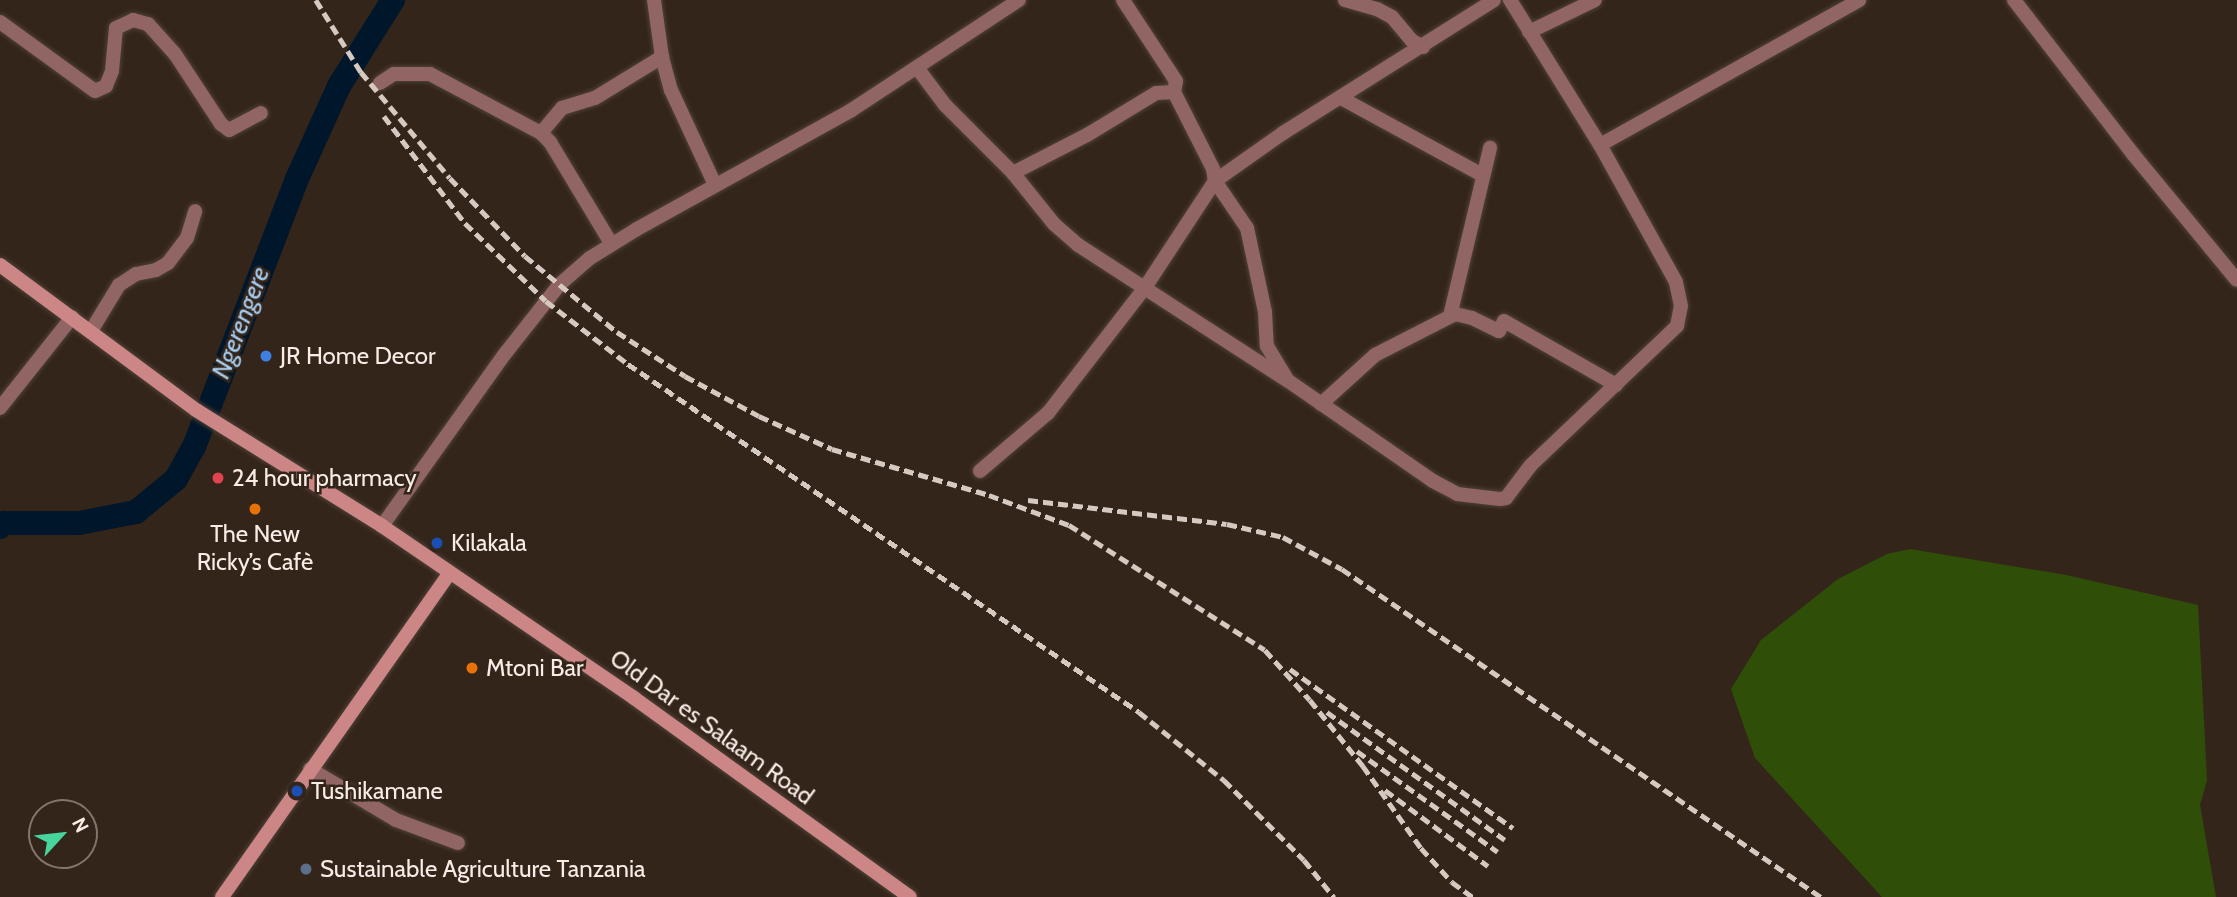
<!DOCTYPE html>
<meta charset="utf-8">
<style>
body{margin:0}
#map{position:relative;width:2237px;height:897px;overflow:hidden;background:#34251b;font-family:Cabin,sans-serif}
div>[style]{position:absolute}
.green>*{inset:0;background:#2f4f08}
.river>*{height:24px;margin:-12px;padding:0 12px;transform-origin:12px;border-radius:12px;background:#00162a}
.roads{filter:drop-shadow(0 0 2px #4f4137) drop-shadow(0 0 2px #4f4137)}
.street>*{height:14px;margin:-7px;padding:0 7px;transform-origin:7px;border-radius:7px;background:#916564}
.secondary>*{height:14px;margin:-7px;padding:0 7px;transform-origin:7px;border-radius:7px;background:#cc8685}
.rail>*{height:4.5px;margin-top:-2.25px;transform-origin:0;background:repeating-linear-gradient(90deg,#d5cac2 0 10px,transparent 0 15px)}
.dots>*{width:19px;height:19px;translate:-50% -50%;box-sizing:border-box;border:4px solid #34251b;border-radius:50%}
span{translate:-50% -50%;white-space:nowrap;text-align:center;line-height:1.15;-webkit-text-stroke:5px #34251b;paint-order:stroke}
.poi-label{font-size:24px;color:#f7ede6}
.left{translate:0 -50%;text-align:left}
.street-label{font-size:24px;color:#f7ede6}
.water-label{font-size:26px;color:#a7ccef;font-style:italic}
.north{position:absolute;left:28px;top:799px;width:70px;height:70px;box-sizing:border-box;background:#34251b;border:2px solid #82756c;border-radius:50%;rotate:63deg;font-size:19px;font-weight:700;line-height:28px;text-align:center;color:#f7ede6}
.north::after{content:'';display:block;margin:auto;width:24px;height:32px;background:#48d49d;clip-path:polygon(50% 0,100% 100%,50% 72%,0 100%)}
</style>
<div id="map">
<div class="green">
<i style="clip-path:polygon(1910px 549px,2066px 575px,2198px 605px,2207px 780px,2200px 805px,2216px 897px,1882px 897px,1755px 758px,1731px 689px,1761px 640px,1838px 579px,1887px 554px)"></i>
</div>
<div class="river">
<i style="left:0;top:527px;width:6px;rotate:-45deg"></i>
<i style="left:4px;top:523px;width:75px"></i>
<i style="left:79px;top:523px;width:58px;rotate:-10.9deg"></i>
<i style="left:136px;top:512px;width:52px;rotate:-39.5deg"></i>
<i style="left:176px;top:479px;width:37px;rotate:-61deg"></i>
<i style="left:194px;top:447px;width:285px;rotate:-69deg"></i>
<i style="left:296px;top:181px;width:104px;rotate:-65.6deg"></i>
<i style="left:339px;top:86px;width:102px;rotate:-57.9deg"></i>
</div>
<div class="roads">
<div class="street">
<i style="left:654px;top:0;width:58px;rotate:82deg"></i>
<i style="left:662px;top:57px;width:34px;rotate:75deg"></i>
<i style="left:671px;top:90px;width:105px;rotate:65.1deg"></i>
<i style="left:1123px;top:0;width:97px;rotate:56.8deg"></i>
<i style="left:1176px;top:81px;width:11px;rotate:100deg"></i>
<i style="left:1174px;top:92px;width:86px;rotate:63.1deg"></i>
<i style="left:1213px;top:169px;width:12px;rotate:81deg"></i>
<i style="left:1215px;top:181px;width:57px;rotate:55.8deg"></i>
<i style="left:1247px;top:228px;width:86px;rotate:77.9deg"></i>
<i style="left:1265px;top:312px;width:34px;rotate:87deg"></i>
<i style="left:1267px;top:346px;width:37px;rotate:59deg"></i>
<i style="left:1345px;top:0;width:33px;rotate:16deg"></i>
<i style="left:1377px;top:9px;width:17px;rotate:28deg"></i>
<i style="left:1392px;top:17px;width:30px;rotate:50deg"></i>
<i style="left:1411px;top:40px;width:14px;rotate:30deg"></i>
<i style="left:2014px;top:0;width:195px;rotate:52.3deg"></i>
<i style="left:2133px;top:154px;width:163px;rotate:50.5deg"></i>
<i style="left:0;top:22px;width:117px;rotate:36deg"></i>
<i style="left:95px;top:91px;width:12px;rotate:-24deg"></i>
<i style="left:106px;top:86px;width:16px;rotate:-68deg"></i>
<i style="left:112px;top:71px;width:43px;rotate:-84.7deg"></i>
<i style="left:116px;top:28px;width:19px;rotate:-25deg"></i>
<i style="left:133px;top:20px;width:16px;rotate:15deg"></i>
<i style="left:148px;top:24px;width:40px;rotate:48deg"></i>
<i style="left:175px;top:54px;width:84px;rotate:56.7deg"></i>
<i style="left:221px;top:124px;width:10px;rotate:37deg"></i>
<i style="left:229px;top:130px;width:36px;rotate:-28deg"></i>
<i style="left:1529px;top:32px;width:73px;rotate:-25.9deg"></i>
<i style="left:918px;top:69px;width:45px;rotate:53.1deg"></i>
<i style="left:945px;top:105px;width:96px;rotate:45deg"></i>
<i style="left:1013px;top:173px;width:65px;rotate:51.2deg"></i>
<i style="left:1054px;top:224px;width:32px;rotate:41deg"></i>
<i style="left:1078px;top:245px;width:249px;rotate:32.9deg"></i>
<i style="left:1287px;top:380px;width:178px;rotate:34.7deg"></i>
<i style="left:1433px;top:481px;width:27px;rotate:28deg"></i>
<i style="left:1457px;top:494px;width:43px;rotate:6.6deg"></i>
<i style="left:1500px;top:499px;width:6px;rotate:-9deg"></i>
<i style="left:1506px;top:498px;width:41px;rotate:-52.9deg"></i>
<i style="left:1531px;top:465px;width:202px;rotate:-43.6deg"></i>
<i style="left:1677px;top:326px;width:20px;rotate:-79deg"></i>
<i style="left:1681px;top:306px;width:25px;rotate:-102deg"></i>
<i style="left:1676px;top:282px;width:157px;rotate:-119deg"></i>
<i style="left:1600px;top:145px;width:171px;rotate:-121.8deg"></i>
<i style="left:380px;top:83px;width:17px;rotate:-33deg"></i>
<i style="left:394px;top:74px;width:36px"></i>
<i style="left:430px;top:74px;width:126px;rotate:28deg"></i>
<i style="left:541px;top:133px;width:13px;rotate:45deg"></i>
<i style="left:550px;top:142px;width:118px;rotate:58.9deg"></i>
<i style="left:1341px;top:98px;width:161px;rotate:28.6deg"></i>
<i style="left:541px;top:133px;width:33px;rotate:-50deg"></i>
<i style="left:562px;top:108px;width:34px;rotate:-17deg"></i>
<i style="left:595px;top:98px;width:79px;rotate:-31.5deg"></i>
<i style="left:1600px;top:145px;width:297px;rotate:-29.2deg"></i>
<i style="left:1013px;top:173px;width:83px;rotate:-27.2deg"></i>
<i style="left:1087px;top:135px;width:81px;rotate:-31.3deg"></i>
<i style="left:1156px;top:93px;width:18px;rotate:-3deg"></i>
<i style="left:1450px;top:316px;width:173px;rotate:-76.6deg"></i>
<i style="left:91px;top:331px;width:54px;rotate:-58.7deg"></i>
<i style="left:119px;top:285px;width:20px;rotate:-33deg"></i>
<i style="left:136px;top:274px;width:20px;rotate:-11deg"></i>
<i style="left:156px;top:270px;width:14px;rotate:-30deg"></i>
<i style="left:168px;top:263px;width:31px;rotate:-53deg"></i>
<i style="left:187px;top:238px;width:28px;rotate:-73deg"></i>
<i style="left:1321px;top:404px;width:73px;rotate:-42.2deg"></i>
<i style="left:1375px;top:355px;width:90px;rotate:-27.1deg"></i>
<i style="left:1455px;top:314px;width:17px;rotate:13deg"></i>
<i style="left:1472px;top:318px;width:30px;rotate:26deg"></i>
<i style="left:1499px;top:331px;width:11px;rotate:-63deg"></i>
<i style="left:1504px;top:321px;width:129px;rotate:29.7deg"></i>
<i style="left:0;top:408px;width:116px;rotate:-51.6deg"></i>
<i style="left:980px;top:471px;width:89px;rotate:-40.5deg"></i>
<i style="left:1048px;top:413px;width:157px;rotate:-52.3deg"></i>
<i style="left:1144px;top:289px;width:129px;rotate:-56.7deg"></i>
<i style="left:1215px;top:181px;width:83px;rotate:-35.2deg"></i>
<i style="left:1283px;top:133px;width:249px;rotate:-32.2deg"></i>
<i style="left:382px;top:526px;width:210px;rotate:-54.5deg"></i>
<i style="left:504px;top:355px;width:89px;rotate:-51.8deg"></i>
<i style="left:559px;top:285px;width:41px;rotate:-41.1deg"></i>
<i style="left:590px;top:258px;width:55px;rotate:-31.7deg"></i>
<i style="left:637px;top:229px;width:244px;rotate:-29deg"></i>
<i style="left:850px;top:111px;width:202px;rotate:-33.3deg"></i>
<i style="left:310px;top:769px;width:100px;rotate:30.7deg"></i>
<i style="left:396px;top:820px;width:66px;rotate:20.4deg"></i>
</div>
<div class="secondary">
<i style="left:0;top:265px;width:244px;rotate:36.5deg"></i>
<i style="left:196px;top:410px;width:219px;rotate:31.9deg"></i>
<i style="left:382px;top:526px;width:305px;rotate:34.3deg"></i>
<i style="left:634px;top:698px;width:340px;rotate:35.8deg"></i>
<i style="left:222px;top:897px;width:396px;rotate:-54.9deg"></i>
</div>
</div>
<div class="rail">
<i style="left:316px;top:0;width:85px;rotate:58deg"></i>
<i style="left:361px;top:72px;width:138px;rotate:50deg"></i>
<i style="left:450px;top:178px;width:108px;rotate:46.1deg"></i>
<i style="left:525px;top:256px;width:119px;rotate:39.6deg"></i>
<i style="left:617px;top:332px;width:81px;rotate:32.9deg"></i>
<i style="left:685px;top:376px;width:84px;rotate:28.4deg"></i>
<i style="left:759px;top:416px;width:80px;rotate:24.3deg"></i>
<i style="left:832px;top:449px;width:164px;rotate:16.3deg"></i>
<i style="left:989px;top:495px;width:85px;rotate:20.6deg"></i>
<i style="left:1069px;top:525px;width:232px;rotate:32.5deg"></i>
<i style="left:1265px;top:650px;width:67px;rotate:48deg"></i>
<i style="left:1310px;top:700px;width:85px;rotate:51.2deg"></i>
<i style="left:1363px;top:766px;width:100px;rotate:54.7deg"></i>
<i style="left:1421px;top:848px;width:46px;rotate:47.6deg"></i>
<i style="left:1452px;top:882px;width:26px;rotate:36deg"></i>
<i style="left:384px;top:116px;width:134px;rotate:52.9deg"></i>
<i style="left:465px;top:223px;width:112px;rotate:43.9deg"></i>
<i style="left:546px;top:301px;width:103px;rotate:37.5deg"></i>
<i style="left:628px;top:364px;width:618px;rotate:34.26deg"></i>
<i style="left:1139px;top:712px;width:109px;rotate:38.7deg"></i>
<i style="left:1224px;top:780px;width:113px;rotate:45deg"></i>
<i style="left:1304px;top:860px;width:48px;rotate:51deg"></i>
<i style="left:1028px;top:500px;width:200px;rotate:6.9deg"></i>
<i style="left:1227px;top:524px;width:57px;rotate:13.1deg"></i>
<i style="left:1283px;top:537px;width:67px;rotate:28.5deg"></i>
<i style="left:1342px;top:569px;width:581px;rotate:34.4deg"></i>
<i style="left:1290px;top:669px;width:274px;rotate:35.5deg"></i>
<i style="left:1327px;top:712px;width:219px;rotate:35.7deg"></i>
<i style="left:1357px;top:751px;width:173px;rotate:35.6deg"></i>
<i style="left:1385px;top:790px;width:128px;rotate:36.4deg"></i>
</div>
<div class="dots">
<i style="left:266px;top:356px;background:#3f7fe0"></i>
<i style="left:218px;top:478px;background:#e0444e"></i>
<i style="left:255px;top:509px;background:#e8710a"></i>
<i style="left:437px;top:543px;background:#1a4fb4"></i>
<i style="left:472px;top:668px;background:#e8710a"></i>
<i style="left:297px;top:791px;background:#1a4fb4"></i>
<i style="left:306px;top:869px;background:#5c6f8a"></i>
</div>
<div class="poi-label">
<span class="left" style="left:280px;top:356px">JR Home Decor</span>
<span class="left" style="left:232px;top:478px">24 hour pharmacy</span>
<span style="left:255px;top:548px">The New<br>Ricky’s Cafè</span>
<span class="left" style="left:451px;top:543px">Kilakala</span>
<span class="left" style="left:486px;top:668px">Mtoni Bar</span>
<span class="left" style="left:311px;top:791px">Tushikamane</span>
<span class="left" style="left:320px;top:869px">Sustainable Agriculture Tanzania</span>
</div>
<div class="street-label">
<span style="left:712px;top:727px;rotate:36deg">Old Dar es Salaam Road</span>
</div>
<div class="water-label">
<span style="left:241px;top:323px;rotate:-69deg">Ngerengere</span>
</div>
<div class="north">N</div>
</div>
